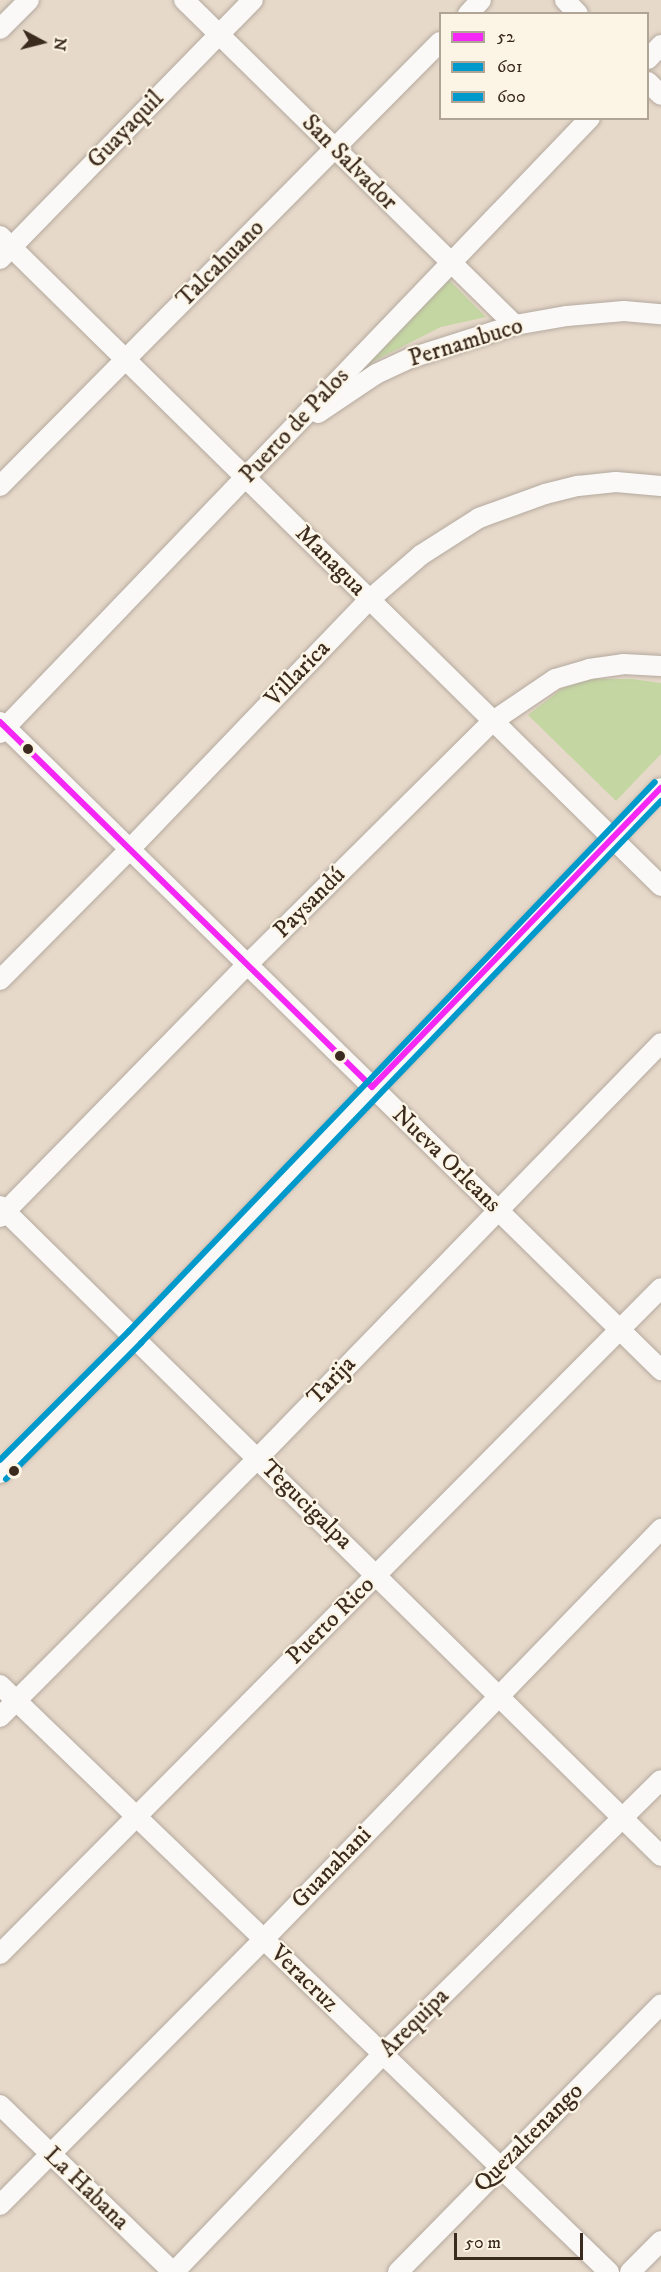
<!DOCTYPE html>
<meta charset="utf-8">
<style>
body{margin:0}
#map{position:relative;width:661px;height:2272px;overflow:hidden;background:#e7d9ca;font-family:"IM FELL DW Pica",serif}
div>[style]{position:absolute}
.green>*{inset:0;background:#c4d7a2}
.roads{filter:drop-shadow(0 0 2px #b4aa9f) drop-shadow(0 0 2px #b4aa9f)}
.minor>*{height:20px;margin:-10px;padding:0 10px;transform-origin:10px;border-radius:10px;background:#fbf9f7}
.bus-1>*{height:6px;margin:-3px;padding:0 3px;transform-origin:3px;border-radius:3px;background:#f427f4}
.bus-2>*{height:6px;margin:-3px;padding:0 3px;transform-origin:3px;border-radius:3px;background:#0099cb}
.bus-3>*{height:6px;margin:-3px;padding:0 3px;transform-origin:3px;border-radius:3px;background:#0099cb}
.dots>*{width:16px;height:16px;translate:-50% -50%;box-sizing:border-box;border:3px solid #fcf5e5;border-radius:50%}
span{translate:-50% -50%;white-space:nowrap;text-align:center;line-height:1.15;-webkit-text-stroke:4.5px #fcf5e5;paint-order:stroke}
.street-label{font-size:24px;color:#3b2a1e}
.legend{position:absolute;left:439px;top:12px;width:210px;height:108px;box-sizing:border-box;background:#fcf5e5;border:2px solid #afa495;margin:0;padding:8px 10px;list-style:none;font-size:18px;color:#3b2a1e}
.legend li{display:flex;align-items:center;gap:12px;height:30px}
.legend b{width:30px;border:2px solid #afa495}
.north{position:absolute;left:12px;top:12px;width:60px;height:60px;-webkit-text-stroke:4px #fcf5e5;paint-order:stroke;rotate:97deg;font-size:16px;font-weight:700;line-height:24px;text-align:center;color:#3b2a1e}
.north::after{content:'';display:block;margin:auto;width:21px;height:27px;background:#3b2a1e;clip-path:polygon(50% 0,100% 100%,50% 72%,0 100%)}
.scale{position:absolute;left:454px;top:2233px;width:129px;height:27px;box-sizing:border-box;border:3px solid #3b2a1e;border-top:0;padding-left:8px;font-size:18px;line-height:21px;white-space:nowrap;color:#3b2a1e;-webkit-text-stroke:4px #fcf5e5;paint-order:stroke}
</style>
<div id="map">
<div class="green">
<i style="clip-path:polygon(449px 280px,486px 317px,441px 327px,366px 365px)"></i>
<i style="clip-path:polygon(591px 679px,632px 679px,661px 683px,661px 754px,616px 801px,528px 715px,563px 688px)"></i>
</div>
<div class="roads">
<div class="minor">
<i style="left:184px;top:0;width:464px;rotate:44.5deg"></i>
<i style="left:565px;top:0;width:19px;rotate:47deg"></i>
<i style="left:468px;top:14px;width:19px;rotate:-47deg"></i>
<i style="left:0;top:29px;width:41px;rotate:-45deg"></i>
<i style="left:648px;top:59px;width:19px;rotate:-47deg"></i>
<i style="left:648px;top:82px;width:18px;rotate:45deg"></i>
<i style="left:0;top:236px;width:927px;rotate:44.52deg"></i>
<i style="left:0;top:259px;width:362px;rotate:-45.7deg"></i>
<i style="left:318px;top:413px;width:70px;rotate:-33.9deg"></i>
<i style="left:376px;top:374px;width:38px;rotate:-25deg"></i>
<i style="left:411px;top:358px;width:109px;rotate:-17.6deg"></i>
<i style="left:515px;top:325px;width:53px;rotate:-9.8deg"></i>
<i style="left:567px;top:316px;width:57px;rotate:-5deg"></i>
<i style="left:624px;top:311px;width:37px;rotate:5deg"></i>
<i style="left:0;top:486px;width:625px;rotate:-45.26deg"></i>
<i style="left:0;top:722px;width:926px;rotate:44.43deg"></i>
<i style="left:0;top:733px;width:852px;rotate:-46.19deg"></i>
<i style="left:0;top:980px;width:183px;rotate:-45.2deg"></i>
<i style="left:129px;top:850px;width:347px;rotate:-46.2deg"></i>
<i style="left:369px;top:600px;width:69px;rotate:-40.9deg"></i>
<i style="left:421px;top:555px;width:69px;rotate:-32.5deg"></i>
<i style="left:479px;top:518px;width:70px;rotate:-20deg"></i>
<i style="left:545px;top:494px;width:34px;rotate:-14deg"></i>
<i style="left:578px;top:486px;width:38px;rotate:-6deg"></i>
<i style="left:616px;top:482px;width:45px;rotate:5.1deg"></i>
<i style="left:0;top:1206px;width:927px;rotate:44.52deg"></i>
<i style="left:0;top:1217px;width:351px;rotate:-45.6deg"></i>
<i style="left:246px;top:966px;width:348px;rotate:-44.8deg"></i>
<i style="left:493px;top:721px;width:75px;rotate:-34.1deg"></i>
<i style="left:555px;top:679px;width:35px;rotate:-16deg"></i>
<i style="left:589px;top:669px;width:34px;rotate:-8deg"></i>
<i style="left:623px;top:664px;width:38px;rotate:3deg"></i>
<i style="left:0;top:1473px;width:192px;rotate:-45.2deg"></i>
<i style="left:135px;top:1337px;width:760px;rotate:-46.23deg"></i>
<i style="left:0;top:1685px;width:846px;rotate:43.95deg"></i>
<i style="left:0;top:1717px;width:366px;rotate:-45.1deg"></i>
<i style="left:258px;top:1458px;width:578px;rotate:-45.84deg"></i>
<i style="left:0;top:1954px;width:938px;rotate:-45.22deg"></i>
<i style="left:0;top:2105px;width:240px;rotate:44deg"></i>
<i style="left:0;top:2205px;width:375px;rotate:-45.2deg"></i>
<i style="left:264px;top:1939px;width:571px;rotate:-45.92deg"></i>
<i style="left:174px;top:2272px;width:302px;rotate:-46.2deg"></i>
<i style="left:383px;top:2054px;width:390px;rotate:-44.6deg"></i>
<i style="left:398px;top:2272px;width:375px;rotate:-45.5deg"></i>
<i style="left:630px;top:2272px;width:44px;rotate:-45deg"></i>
</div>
</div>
<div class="bus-1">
<i style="left:0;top:722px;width:521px;rotate:44.46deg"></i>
<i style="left:372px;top:1087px;width:416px;rotate:-46deg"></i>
</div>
<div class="bus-2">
<i style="left:6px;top:1479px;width:192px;rotate:-45.2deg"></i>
<i style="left:141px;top:1343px;width:751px;rotate:-46.19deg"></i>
</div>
<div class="bus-3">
<i style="left:0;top:1460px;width:182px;rotate:-45deg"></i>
<i style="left:129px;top:1331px;width:760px;rotate:-46.23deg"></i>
</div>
<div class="dots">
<i style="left:28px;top:749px;background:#3b2a1e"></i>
<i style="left:340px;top:1056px;background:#3b2a1e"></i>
<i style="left:14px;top:1471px;background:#3b2a1e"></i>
</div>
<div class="street-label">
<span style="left:126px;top:130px;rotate:-46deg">Guayaquil</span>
<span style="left:349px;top:163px;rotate:45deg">San Salvador</span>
<span style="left:221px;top:264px;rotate:-45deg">Talcahuano</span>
<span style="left:466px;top:343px;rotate:-17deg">Pernambuco</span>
<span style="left:295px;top:426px;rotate:-47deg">Puerto de Palos</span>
<span style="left:330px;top:561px;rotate:45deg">Managua</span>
<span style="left:298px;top:674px;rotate:-46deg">Villarica</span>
<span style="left:310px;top:903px;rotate:-45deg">Paysandú</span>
<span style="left:446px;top:1160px;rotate:44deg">Nueva Orleans</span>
<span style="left:332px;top:1381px;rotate:-46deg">Tarija</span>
<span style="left:306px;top:1505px;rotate:44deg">Tegucigalpa</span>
<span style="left:331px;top:1621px;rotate:-45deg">Puerto Rico</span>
<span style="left:332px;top:1868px;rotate:-46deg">Guanahani</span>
<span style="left:304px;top:1979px;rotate:44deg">Veracruz</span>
<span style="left:415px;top:2023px;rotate:-45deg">Arequipa</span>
<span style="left:529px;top:2138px;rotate:-45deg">Quezaltenango</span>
<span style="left:86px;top:2189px;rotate:44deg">La Habana</span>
</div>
<ul class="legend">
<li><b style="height:8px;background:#f427f4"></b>52</li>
<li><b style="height:8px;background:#0099cb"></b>601</li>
<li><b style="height:8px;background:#0099cb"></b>600</li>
</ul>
<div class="north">N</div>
<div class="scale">50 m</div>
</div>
